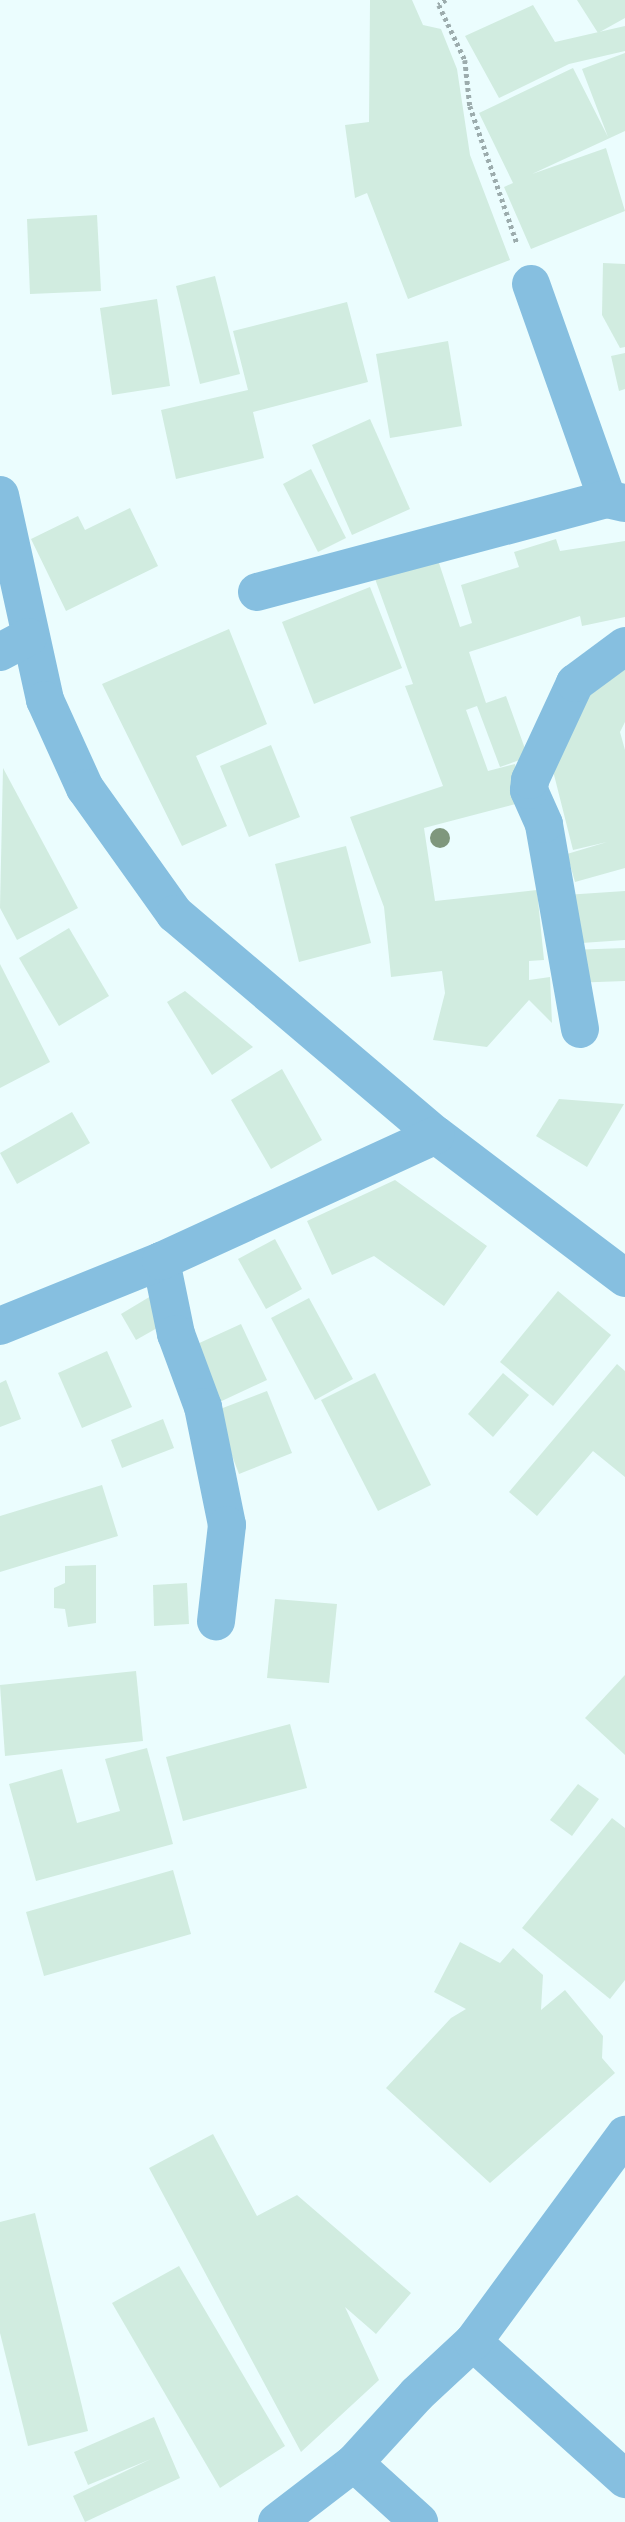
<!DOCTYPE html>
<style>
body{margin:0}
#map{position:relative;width:625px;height:2522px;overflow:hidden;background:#ebfdfe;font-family:"Exo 2",sans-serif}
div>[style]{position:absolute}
.building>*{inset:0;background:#d1ece0}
.path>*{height:4.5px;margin-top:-2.25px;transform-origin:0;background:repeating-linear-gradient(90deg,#9cacad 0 3.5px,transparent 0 7px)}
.minor>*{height:38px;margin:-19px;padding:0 19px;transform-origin:19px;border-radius:19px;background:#86bfe0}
.trees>*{width:20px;height:20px;margin:-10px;border-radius:50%;background:#7f977d}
span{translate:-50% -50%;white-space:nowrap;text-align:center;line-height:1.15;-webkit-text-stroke:5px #fff;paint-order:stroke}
</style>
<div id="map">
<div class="building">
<i style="clip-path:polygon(370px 0,412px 0,423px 25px,441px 29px,457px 69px,470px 155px,510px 260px,408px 299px,367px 193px,355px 198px,345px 125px,369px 122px)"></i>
<i style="clip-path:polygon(577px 0,625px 0,625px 18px,598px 33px)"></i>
<i style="clip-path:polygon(533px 5px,555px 42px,625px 26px,625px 51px,569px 64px,499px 98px,465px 36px)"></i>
<i style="clip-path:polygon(625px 53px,625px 131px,532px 174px,606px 148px,625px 211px,531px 249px,504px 187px,513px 183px,479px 113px,573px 68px,608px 137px,582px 69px)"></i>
<i style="clip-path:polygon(97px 215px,101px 291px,30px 294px,27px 219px)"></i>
<i style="clip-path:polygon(603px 263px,625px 264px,625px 347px,620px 348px,602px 315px)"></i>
<i style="clip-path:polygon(215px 276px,240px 374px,200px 384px,176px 286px)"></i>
<i style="clip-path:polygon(157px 299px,170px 386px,112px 395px,100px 308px)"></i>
<i style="clip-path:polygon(347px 302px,368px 382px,253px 412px,264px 458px,176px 479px,161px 410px,248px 390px,233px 331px)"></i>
<i style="clip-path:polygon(448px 341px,462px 426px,390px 438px,376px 354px)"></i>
<i style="clip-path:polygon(625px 353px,625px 389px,619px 391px,611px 356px)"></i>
<i style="clip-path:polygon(370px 419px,410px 509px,352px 535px,312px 445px)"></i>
<i style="clip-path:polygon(311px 469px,346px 538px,318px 552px,283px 484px)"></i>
<i style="clip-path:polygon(130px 508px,158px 566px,66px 611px,31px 539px,78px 516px,85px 530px)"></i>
<i style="clip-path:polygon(556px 539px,560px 551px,625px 541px,625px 617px,582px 626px,580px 616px,469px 652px,486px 703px,506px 696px,528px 757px,500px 767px,477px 706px,466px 710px,488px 771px,515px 764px,523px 802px,424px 828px,435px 901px,537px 890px,544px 960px,529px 961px,529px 980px,550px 977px,552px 1023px,529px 1000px,487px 1047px,433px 1040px,445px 993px,442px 971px,391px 977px,384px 907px,350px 817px,443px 786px,405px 686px,413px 684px,374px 576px,438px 560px,460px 627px,472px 623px,461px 585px,519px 567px,514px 552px)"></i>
<i style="clip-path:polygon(370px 587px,402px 668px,314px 704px,282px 622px)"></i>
<i style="clip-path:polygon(229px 629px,267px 724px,196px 756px,227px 826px,182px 846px,102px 684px)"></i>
<i style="clip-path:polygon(625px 668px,625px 722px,620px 732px,625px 750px,625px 868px,575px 882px,567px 854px,607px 842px,573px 850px,548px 751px,579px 696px)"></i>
<i style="clip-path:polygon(271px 745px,300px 817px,249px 837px,220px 766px)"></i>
<i style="clip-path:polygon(3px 768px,78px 908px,17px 940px,0 908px)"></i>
<i style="clip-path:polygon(346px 846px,371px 943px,299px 962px,275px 864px)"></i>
<i style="clip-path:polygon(625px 891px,625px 940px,567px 944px,565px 895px)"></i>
<i style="clip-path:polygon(69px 928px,109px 996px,59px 1026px,19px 958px)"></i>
<i style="clip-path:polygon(625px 948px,625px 981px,571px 983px,570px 950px)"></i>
<i style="clip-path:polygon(0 964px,50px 1062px,0 1088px)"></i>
<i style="clip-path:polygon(185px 991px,253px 1047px,212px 1075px,167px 1002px)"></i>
<i style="clip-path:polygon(282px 1069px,322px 1140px,271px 1169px,231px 1100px)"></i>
<i style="clip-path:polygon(559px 1099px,624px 1104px,587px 1167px,536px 1136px)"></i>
<i style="clip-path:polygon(72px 1112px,90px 1143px,17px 1184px,0 1153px)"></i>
<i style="clip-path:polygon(395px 1180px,487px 1246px,444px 1306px,374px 1256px,332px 1275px,307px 1221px)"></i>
<i style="clip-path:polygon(275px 1239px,302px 1289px,266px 1309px,238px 1259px)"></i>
<i style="clip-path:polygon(558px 1291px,611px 1335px,553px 1406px,500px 1362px)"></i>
<i style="clip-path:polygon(151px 1296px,166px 1323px,136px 1340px,121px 1314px)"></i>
<i style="clip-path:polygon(309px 1298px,353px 1379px,315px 1400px,271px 1318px)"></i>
<i style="clip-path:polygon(241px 1324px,267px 1380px,211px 1406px,184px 1350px)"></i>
<i style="clip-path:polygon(107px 1351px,132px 1407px,82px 1428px,58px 1373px)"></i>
<i style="clip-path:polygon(617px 1364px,625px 1371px,625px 1477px,593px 1451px,537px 1516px,509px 1492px)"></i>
<i style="clip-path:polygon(375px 1373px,431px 1485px,378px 1511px,321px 1400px)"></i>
<i style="clip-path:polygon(503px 1373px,529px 1395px,493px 1437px,468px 1414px)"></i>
<i style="clip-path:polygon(6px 1380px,21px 1419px,0 1427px,0 1383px)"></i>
<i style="clip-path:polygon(267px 1391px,292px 1453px,239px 1474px,215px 1411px)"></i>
<i style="clip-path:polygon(163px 1419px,174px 1448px,122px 1468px,111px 1440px)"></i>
<i style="clip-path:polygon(102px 1485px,118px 1536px,0 1572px,0 1516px)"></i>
<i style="clip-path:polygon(96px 1565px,96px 1623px,68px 1627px,65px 1609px,54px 1608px,54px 1588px,65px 1583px,65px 1566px)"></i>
<i style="clip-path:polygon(187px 1583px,189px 1624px,154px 1626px,153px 1585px)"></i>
<i style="clip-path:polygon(275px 1599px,337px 1604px,329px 1683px,267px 1678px)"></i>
<i style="clip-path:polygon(136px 1671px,143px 1741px,5px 1756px,0 1685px)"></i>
<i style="clip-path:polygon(625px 1675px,625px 1755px,585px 1718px)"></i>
<i style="clip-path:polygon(290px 1724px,307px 1788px,183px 1821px,166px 1757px)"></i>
<i style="clip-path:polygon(147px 1748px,173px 1844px,36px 1881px,9px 1784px,62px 1769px,77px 1823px,120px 1811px,105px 1759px)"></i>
<i style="clip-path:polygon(578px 1784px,599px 1799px,572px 1836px,550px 1820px)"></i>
<i style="clip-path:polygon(612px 1818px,625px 1828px,625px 1980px,610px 1999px,522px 1928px)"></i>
<i style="clip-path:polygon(173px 1870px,191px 1934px,44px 1976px,26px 1912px)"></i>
<i style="clip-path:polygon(460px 1942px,500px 1963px,513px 1948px,543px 1975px,541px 2010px,565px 1990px,603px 2036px,602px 2058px,615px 2073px,490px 2183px,386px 2088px,451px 2018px,466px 2009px,434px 1992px)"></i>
<i style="clip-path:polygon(213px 2134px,257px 2216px,297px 2195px,411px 2293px,376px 2334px,345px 2307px,379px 2380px,301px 2452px,149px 2168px)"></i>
<i style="clip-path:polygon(35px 2213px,88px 2431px,28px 2446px,0 2333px,0 2222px)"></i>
<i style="clip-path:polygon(179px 2266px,285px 2446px,220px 2488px,112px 2303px)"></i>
<i style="clip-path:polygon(154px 2417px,180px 2478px,85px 2522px,73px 2496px,151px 2459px,88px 2485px,74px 2452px)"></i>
</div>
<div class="path">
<i style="left:446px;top:0;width:9px;rotate:144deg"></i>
<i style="left:439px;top:5px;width:61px;rotate:64.7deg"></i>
<i style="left:465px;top:60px;width:46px;rotate:83.8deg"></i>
<i style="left:470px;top:106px;width:145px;rotate:71.1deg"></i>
</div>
<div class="minor">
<i style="left:531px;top:284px;width:228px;rotate:70.5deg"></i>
<i style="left:607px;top:499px;width:18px;rotate:13deg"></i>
<i style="left:0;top:495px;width:210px;rotate:77.6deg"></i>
<i style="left:45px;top:700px;width:97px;rotate:65.6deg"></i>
<i style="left:85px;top:788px;width:155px;rotate:54.5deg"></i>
<i style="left:175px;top:914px;width:342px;rotate:40.3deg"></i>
<i style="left:436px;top:1135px;width:237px;rotate:37.1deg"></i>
<i style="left:257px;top:592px;width:362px;rotate:-14.9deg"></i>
<i style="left:0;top:652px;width:32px;rotate:-28deg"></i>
<i style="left:580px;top:1029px;width:208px;rotate:-100deg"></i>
<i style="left:544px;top:824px;width:37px;rotate:-114deg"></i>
<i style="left:529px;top:790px;width:10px;rotate:-84deg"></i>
<i style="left:530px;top:780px;width:107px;rotate:-65.1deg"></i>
<i style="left:575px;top:683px;width:62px;rotate:-36.5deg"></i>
<i style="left:161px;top:1261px;width:75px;rotate:78.4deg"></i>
<i style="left:176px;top:1334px;width:78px;rotate:69.7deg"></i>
<i style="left:203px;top:1407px;width:120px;rotate:78.5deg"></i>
<i style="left:227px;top:1525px;width:97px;rotate:96.5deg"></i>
<i style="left:0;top:1326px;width:174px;rotate:-22deg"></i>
<i style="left:161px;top:1261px;width:302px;rotate:-24.6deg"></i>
<i style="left:473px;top:2342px;width:205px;rotate:42deg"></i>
<i style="left:354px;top:2463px;width:88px;rotate:42.2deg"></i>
<i style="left:277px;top:2522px;width:97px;rotate:-37.5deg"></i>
<i style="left:354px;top:2463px;width:93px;rotate:-47.6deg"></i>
<i style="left:417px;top:2394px;width:76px;rotate:-42.9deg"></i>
<i style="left:473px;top:2342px;width:257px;rotate:-53.7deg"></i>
</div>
<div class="trees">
<i style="left:440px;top:838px"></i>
</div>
</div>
